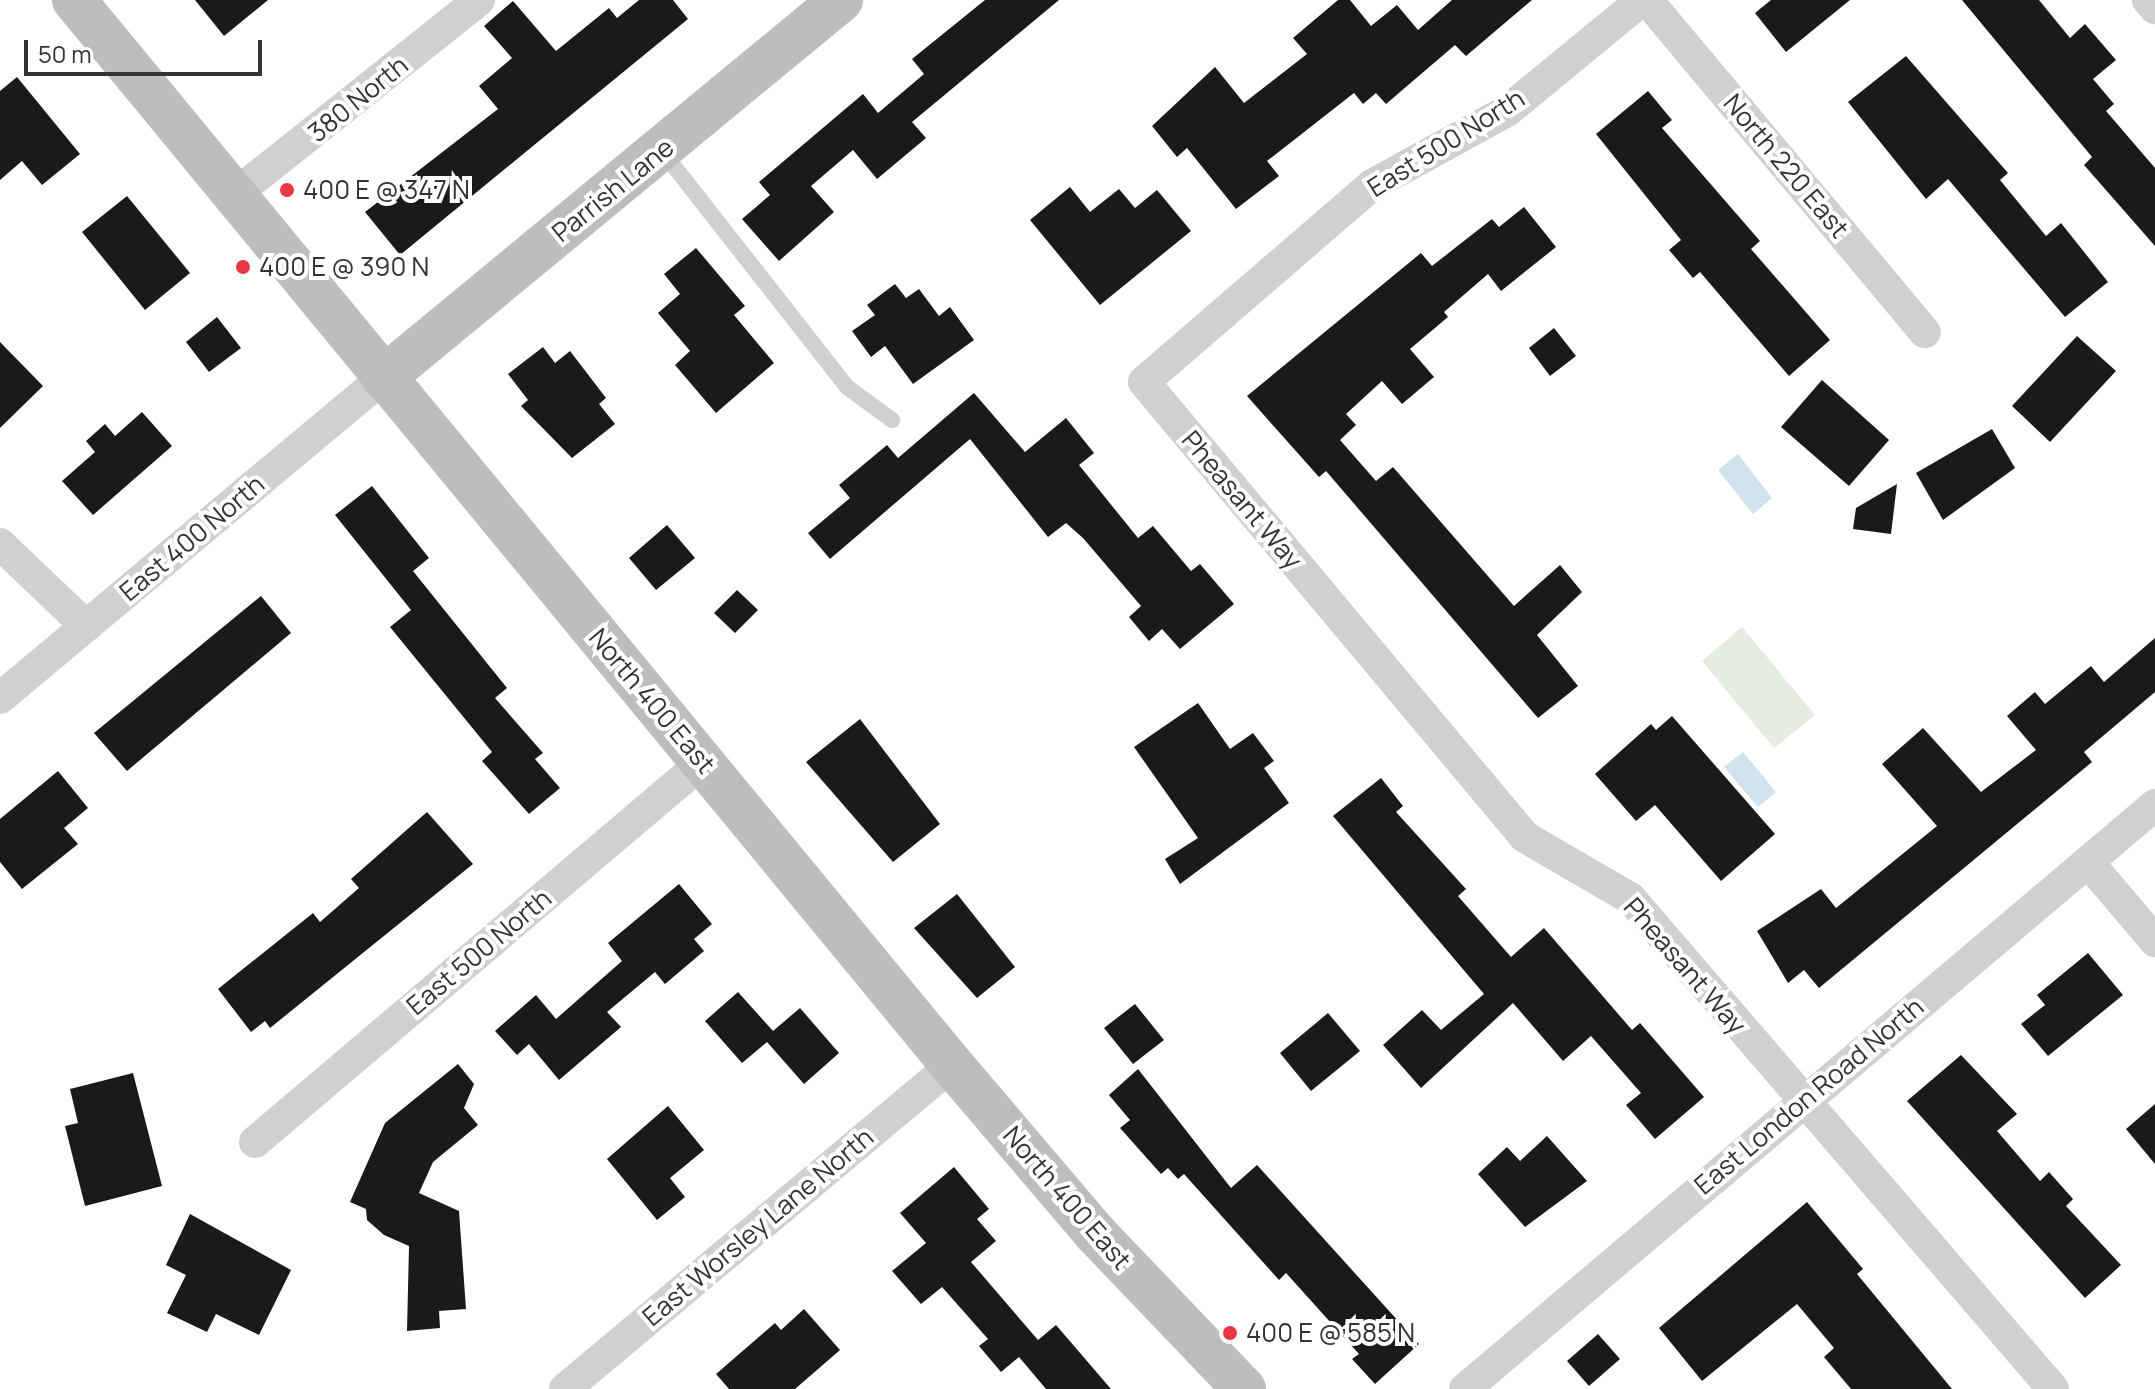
<!DOCTYPE html>
<style>
body{margin:0}
#map{position:relative;width:2155px;height:1389px;overflow:hidden;background:#fff;font-family:Manrope,sans-serif}
div>[style]{position:absolute}
.green>*{inset:0;background:#e6ecdf}
.water>*{inset:0;background:#cfe2ee}
.building>*{inset:0;background:#1a1a1a}
.lane>*{height:16px;margin:-8px;padding:0 8px;transform-origin:8px;border-radius:8px;background:#d0d0d0}
.street>*{height:32px;margin:-16px;padding:0 16px;transform-origin:16px;border-radius:16px;background:#d0d0d0}
.secondary>*{height:44px;margin:-22px;padding:0 22px;transform-origin:22px;border-radius:22px;background:#bdbdbd}
.dots>*{width:22px;height:22px;translate:-50% -50%;box-sizing:border-box;border:4px solid #fff;border-radius:50%}
span{translate:-50% -50%;white-space:nowrap;text-align:center;line-height:1.15;-webkit-text-stroke:8px #fff;paint-order:stroke}
.street-label{font-size:26px;color:#333}
.poi-label{font-size:26px;color:#333}
.left{translate:0 -50%;text-align:left}
.scale{position:absolute;left:24px;top:40px;width:238px;height:36px;box-sizing:border-box;border:4px solid #333;border-top:0;padding-left:10px;font-size:24px;line-height:28px;white-space:nowrap;color:#333;-webkit-text-stroke:6px #fff;paint-order:stroke}
</style>
<div id="map">
<div class="green">
<i style="clip-path:polygon(1742px 627px,1815px 715px,1774px 748px,1702px 661px)"></i>
</div>
<div class="water">
<i style="clip-path:polygon(1738px 454px,1772px 498px,1753px 514px,1718px 470px)"></i>
<i style="clip-path:polygon(1743px 752px,1776px 792px,1758px 807px,1724px 767px)"></i>
</div>
<div class="building">
<i style="clip-path:polygon(195px 0,268px 0,224px 36px)"></i>
<i style="clip-path:polygon(639px 0,673px 0,688px 19px,400px 255px,365px 212px,498px 109px,479px 86px,512px 58px,484px 26px,513px 1px,556px 51px,609px 8px,617px 18px)"></i>
<i style="clip-path:polygon(985px 0,1059px 0,912px 122px,926px 138px,877px 179px,853px 150px,811px 186px,834px 212px,779px 261px,742px 219px,770px 195px,759px 182px,863px 94px,878px 113px,924px 74px,912px 59px)"></i>
<i style="clip-path:polygon(1338px 0,1350px 0,1371px 26px,1397px 5px,1418px 30px,1452px 0,1532px 0,1466px 56px,1455px 45px,1386px 104px,1376px 93px,1363px 104px,1354px 93px,1267px 161px,1279px 176px,1236px 209px,1187px 148px,1177px 157px,1152px 126px,1215px 67px,1244px 103px,1307px 54px,1293px 38px)"></i>
<i style="clip-path:polygon(1771px 0,1850px 0,1786px 52px,1755px 13px)"></i>
<i style="clip-path:polygon(1962px 0,2039px 0,2070px 38px,2085px 24px,2116px 60px,2093px 79px,2114px 104px,2106px 111px,2155px 168px,2155px 246px,2084px 165px,2092px 157px)"></i>
<i style="clip-path:polygon(1906px 56px,2008px 173px,2000px 180px,2046px 236px,2061px 223px,2108px 282px,2065px 317px,1948px 179px,1926px 199px,1848px 102px)"></i>
<i style="clip-path:polygon(17px 77px,80px 154px,42px 185px,22px 161px,0 180px,0 91px)"></i>
<i style="clip-path:polygon(1648px 91px,1672px 120px,1662px 128px,1760px 241px,1751px 249px,1830px 340px,1789px 376px,1700px 272px,1693px 278px,1669px 250px,1681px 240px,1596px 134px)"></i>
<i style="clip-path:polygon(1070px 187px,1090px 212px,1119px 189px,1135px 208px,1157px 190px,1191px 231px,1100px 305px,1030px 220px)"></i>
<i style="clip-path:polygon(127px 196px,190px 273px,145px 310px,82px 232px)"></i>
<i style="clip-path:polygon(1524px 207px,1556px 247px,1501px 291px,1488px 274px,1444px 312px,1448px 317px,1410px 349px,1434px 377px,1402px 404px,1382px 381px,1346px 414px,1356px 425px,1340px 440px,1376px 481px,1393px 467px,1514px 606px,1560px 565px,1582px 592px,1537px 635px,1578px 686px,1538px 718px,1326px 471px,1319px 477px,1247px 396px,1421px 253px,1432px 266px,1492px 219px,1499px 227px)"></i>
<i style="clip-path:polygon(696px 248px,745px 306px,734px 315px,774px 363px,716px 413px,675px 365px,690px 351px,658px 313px,680px 294px,664px 274px)"></i>
<i style="clip-path:polygon(895px 284px,906px 298px,919px 289px,939px 316px,950px 307px,974px 340px,913px 384px,885px 346px,871px 357px,852px 331px,875px 315px,867px 305px)"></i>
<i style="clip-path:polygon(217px 317px,241px 348px,209px 372px,186px 342px)"></i>
<i style="clip-path:polygon(1554px 328px,1576px 356px,1550px 376px,1529px 348px)"></i>
<i style="clip-path:polygon(2077px 336px,2116px 371px,2050px 442px,2012px 406px)"></i>
<i style="clip-path:polygon(0 342px,43px 386px,0 428px)"></i>
<i style="clip-path:polygon(543px 347px,555px 363px,570px 351px,606px 398px,599px 404px,615px 424px,572px 458px,521px 406px,528px 400px,508px 374px)"></i>
<i style="clip-path:polygon(1822px 380px,1889px 440px,1849px 486px,1781px 427px)"></i>
<i style="clip-path:polygon(974px 393px,1025px 452px,1066px 418px,1094px 453px,1079px 465px,1138px 538px,1153px 526px,1191px 571px,1200px 564px,1234px 604px,1180px 649px,1162px 629px,1149px 641px,1129px 617px,1141px 606px,1083px 538px,1066px 523px,1048px 537px,970px 439px,830px 559px,808px 533px,850px 498px,839px 485px,887px 445px,898px 458px)"></i>
<i style="clip-path:polygon(142px 412px,172px 446px,93px 515px,62px 481px,95px 452px,86px 441px,105px 424px,115px 436px)"></i>
<i style="clip-path:polygon(1992px 429px,2015px 468px,1943px 520px,1916px 473px)"></i>
<i style="clip-path:polygon(1897px 484px,1891px 534px,1853px 529px,1856px 508px)"></i>
<i style="clip-path:polygon(372px 486px,429px 558px,413px 571px,507px 688px,495px 698px,543px 753px,535px 759px,560px 788px,529px 814px,482px 761px,492px 752px,390px 627px,411px 610px,335px 515px)"></i>
<i style="clip-path:polygon(667px 525px,695px 558px,656px 590px,629px 558px)"></i>
<i style="clip-path:polygon(737px 590px,758px 610px,735px 633px,714px 613px)"></i>
<i style="clip-path:polygon(261px 596px,291px 633px,127px 771px,94px 733px)"></i>
<i style="clip-path:polygon(2155px 638px,2155px 692px,2084px 752px,2092px 762px,1819px 988px,1804px 970px,1788px 983px,1757px 931px,1821px 889px,1836px 908px,1937px 826px,1882px 764px,1923px 728px,1981px 792px,2036px 750px,2007px 716px,2035px 692px,2045px 704px,2091px 666px,2104px 682px)"></i>
<i style="clip-path:polygon(1198px 703px,1230px 749px,1253px 733px,1274px 761px,1264px 768px,1289px 803px,1180px 884px,1165px 859px,1198px 838px,1134px 747px)"></i>
<i style="clip-path:polygon(1672px 716px,1775px 834px,1721px 881px,1655px 805px,1636px 821px,1595px 774px,1651px 724px,1656px 730px)"></i>
<i style="clip-path:polygon(860px 719px,940px 824px,893px 862px,806px 762px)"></i>
<i style="clip-path:polygon(58px 771px,88px 808px,64px 828px,78px 844px,22px 889px,0 862px,0 819px)"></i>
<i style="clip-path:polygon(1381px 778px,1403px 806px,1396px 812px,1466px 889px,1458px 896px,1511px 957px,1544px 928px,1632px 1030px,1640px 1023px,1704px 1097px,1655px 1139px,1626px 1105px,1641px 1093px,1591px 1036px,1563px 1061px,1513px 1003px,1421px 1088px,1383px 1045px,1422px 1010px,1441px 1030px,1484px 994px,1333px 816px)"></i>
<i style="clip-path:polygon(427px 812px,473px 864px,270px 1028px,265px 1021px,251px 1032px,218px 989px,313px 913px,320px 922px,359px 888px,351px 879px)"></i>
<i style="clip-path:polygon(679px 884px,712px 924px,694px 939px,704px 951px,665px 984px,655px 972px,607px 1012px,621px 1027px,559px 1080px,529px 1044px,517px 1055px,495px 1031px,536px 995px,556px 1019px,622px 961px,608px 943px)"></i>
<i style="clip-path:polygon(957px 894px,1015px 967px,977px 998px,914px 928px)"></i>
<i style="clip-path:polygon(2088px 953px,2123px 995px,2048px 1056px,2021px 1024px,2045px 1005px,2037px 995px)"></i>
<i style="clip-path:polygon(738px 992px,773px 1031px,800px 1008px,839px 1053px,804px 1084px,767px 1042px,742px 1063px,705px 1021px)"></i>
<i style="clip-path:polygon(1135px 1004px,1164px 1040px,1133px 1064px,1104px 1028px)"></i>
<i style="clip-path:polygon(1328px 1013px,1360px 1051px,1311px 1091px,1280px 1053px)"></i>
<i style="clip-path:polygon(1961px 1055px,2017px 1114px,1997px 1131px,2040px 1181px,2049px 1172px,2073px 1199px,2066px 1206px,2121px 1265px,2085px 1298px,1907px 1101px)"></i>
<i style="clip-path:polygon(458px 1064px,474px 1084px,464px 1108px,478px 1125px,433px 1162px,419px 1193px,459px 1211px,466px 1309px,439px 1311px,440px 1328px,407px 1331px,409px 1246px,384px 1235px,367px 1220px,366px 1209px,350px 1202px,385px 1123px)"></i>
<i style="clip-path:polygon(1138px 1069px,1231px 1188px,1257px 1165px,1419px 1344px,1375px 1384px,1352px 1359px,1359px 1354px,1286px 1273px,1279px 1280px,1184px 1174px,1178px 1179px,1168px 1168px,1161px 1174px,1120px 1128px,1130px 1120px,1109px 1095px)"></i>
<i style="clip-path:polygon(133px 1073px,162px 1186px,85px 1206px,65px 1126px,78px 1123px,70px 1089px)"></i>
<i style="clip-path:polygon(2155px 1104px,2155px 1164px,2126px 1129px)"></i>
<i style="clip-path:polygon(668px 1106px,704px 1150px,670px 1178px,685px 1197px,657px 1220px,607px 1159px)"></i>
<i style="clip-path:polygon(1547px 1136px,1587px 1181px,1525px 1227px,1478px 1174px,1507px 1147px,1520px 1161px)"></i>
<i style="clip-path:polygon(954px 1167px,989px 1209px,977px 1219px,996px 1241px,971px 1262px,1038px 1340px,1056px 1325px,1111px 1389px,1046px 1389px,1019px 1357px,1001px 1372px,979px 1346px,988px 1339px,942px 1287px,921px 1304px,892px 1271px,926px 1243px,900px 1213px)"></i>
<i style="clip-path:polygon(1807px 1202px,1863px 1269px,1857px 1274px,1952px 1389px,1851px 1389px,1824px 1357px,1834px 1348px,1797px 1304px,1702px 1381px,1659px 1328px)"></i>
<i style="clip-path:polygon(190px 1214px,291px 1270px,259px 1335px,216px 1314px,207px 1332px,167px 1313px,186px 1275px,166px 1265px)"></i>
<i style="clip-path:polygon(804px 1309px,840px 1350px,795px 1389px,729px 1389px,716px 1374px,775px 1323px,781px 1330px)"></i>
<i style="clip-path:polygon(1598px 1334px,1620px 1359px,1589px 1386px,1567px 1361px)"></i>
</div>
<div class="lane">
<i style="left:662px;top:151px;width:300px;rotate:51.9deg"></i>
<i style="left:847px;top:387px;width:56px;rotate:36.3deg"></i>
</div>
<div class="street">
<i style="left:1642px;top:0;width:175px;rotate:140.6deg"></i>
<i style="left:1507px;top:111px;width:154px;rotate:151.3deg"></i>
<i style="left:1372px;top:185px;width:301px;rotate:139.2deg"></i>
<i style="left:1144px;top:382px;width:593px;rotate:50.06deg"></i>
<i style="left:1525px;top:837px;width:121px;rotate:30.2deg"></i>
<i style="left:1630px;top:898px;width:648px;rotate:49.25deg"></i>
<i style="left:1647px;top:0;width:433px;rotate:50.1deg"></i>
<i style="left:2148px;top:0;width:11px;rotate:49deg"></i>
<i style="left:234px;top:195px;width:313px;rotate:-38.5deg"></i>
<i style="left:0;top:544px;width:119px;rotate:43.6deg"></i>
<i style="left:0;top:698px;width:499px;rotate:-39.9deg"></i>
<i style="left:2088px;top:862px;width:104px;rotate:49.7deg"></i>
<i style="left:255px;top:1142px;width:587px;rotate:-40.31deg"></i>
<i style="left:565px;top:1389px;width:505px;rotate:-39.94deg"></i>
<i style="left:1465px;top:1389px;width:904px;rotate:-40.24deg"></i>
</div>
<div class="secondary">
<i style="left:74px;top:0;width:1380px;rotate:50.5deg"></i>
<i style="left:952px;top:1065px;width:221px;rotate:49.6deg"></i>
<i style="left:1095px;top:1233px;width:216px;rotate:46.3deg"></i>
<i style="left:383px;top:378px;width:594px;rotate:-39.53deg"></i>
</div>
<div class="dots">
<i style="left:287px;top:190px;background:#e63946"></i>
<i style="left:243px;top:267px;background:#e63946"></i>
<i style="left:1230px;top:1333px;background:#e63946"></i>
</div>
<div class="street-label">
<span style="left:358px;top:99px;rotate:-39deg">380 North</span>
<span style="left:1446px;top:143px;rotate:-32deg">East 500 North</span>
<span style="left:1786px;top:166px;rotate:50deg">North 220 East</span>
<span style="left:613px;top:190px;rotate:-39deg">Parrish Lane</span>
<span style="left:1242px;top:500px;rotate:50deg">Pheasant Way</span>
<span style="left:192px;top:538px;rotate:-40deg">East 400 North</span>
<span style="left:652px;top:701px;rotate:50deg">North 400 East</span>
<span style="left:479px;top:952px;rotate:-40deg">East 500 North</span>
<span style="left:1685px;top:966px;rotate:49deg">Pheasant Way</span>
<span style="left:1809px;top:1096px;rotate:-40deg">East London Road North</span>
<span style="left:1067px;top:1198px;rotate:49deg">North 400 East</span>
<span style="left:758px;top:1227px;rotate:-40deg">East Worsley Lane North</span>
</div>
<div class="poi-label">
<span class="left" style="left:303px;top:190px">400 E @ 347 N</span>
<span class="left" style="left:259px;top:267px">400 E @ 390 N</span>
<span class="left" style="left:1246px;top:1333px">400 E @ 585 N</span>
</div>
<div class="scale">50 m</div>
</div>
